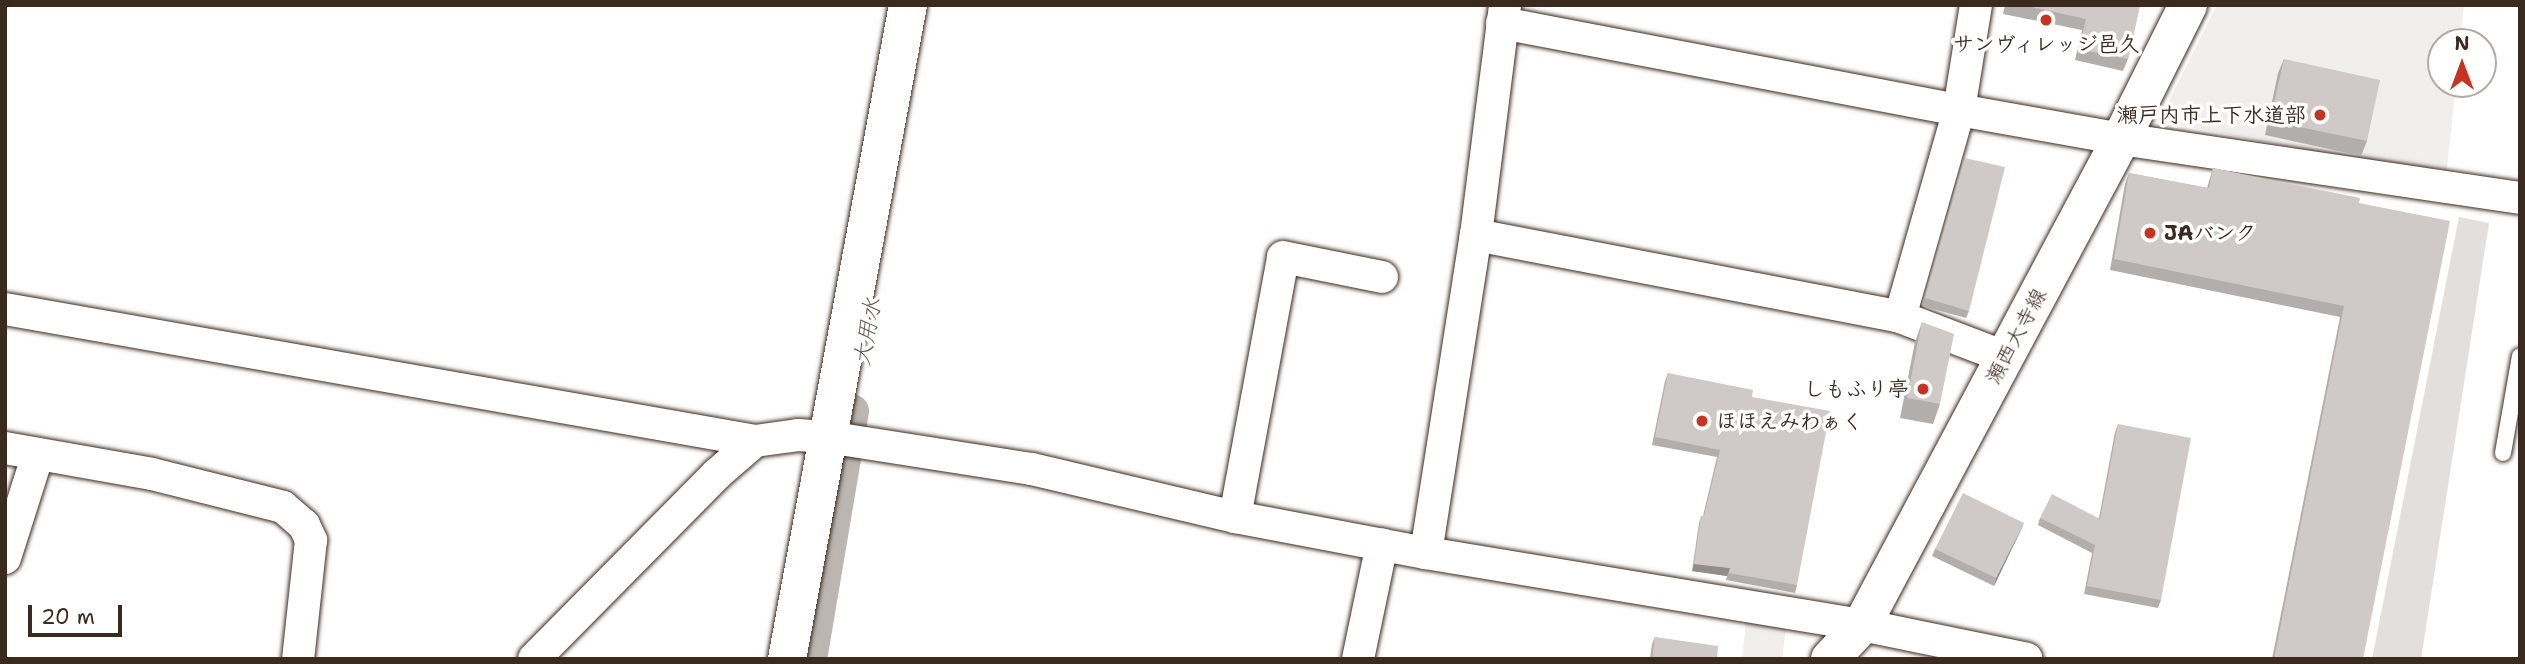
<!DOCTYPE html>
<meta charset="utf-8">
<style>
body{margin:0}
#map{position:relative;width:2525px;height:664px;overflow:hidden;background:#fff;font-family:"Shantell Sans","Klee One",sans-serif}
div>[style]{position:absolute}
.built>*{inset:0;background:#f1efee}
.green>*{inset:0;background:#e2e0de}
.canal>*{height:33px;margin:-16.5px;padding:0 16.5px;transform-origin:16.5px;border-radius:16.5px;background:#bcb6b3}
.roads{filter:drop-shadow(0 0 2px #3b2a1e) drop-shadow(0 0 2px #3b2a1e)}
.service>*{height:16px;margin:-8px;padding:0 8px;transform-origin:8px;border-radius:8px;background:#fff}
.minor>*{height:32px;margin:-16px;padding:0 16px;transform-origin:16px;border-radius:16px;background:#fff}
.tertiary>*{height:38px;margin:-19px;padding:0 19px;transform-origin:19px;border-radius:19px;background:#fff}
.secondary>*{height:38px;margin:-19px;padding:0 19px;transform-origin:19px;border-radius:19px;background:#fff}
.wall>*{inset:0;background:#b2aeab}
.shaded-wall>*{inset:0;background:#918d8b}
.building>*{inset:0;background:#cfcac7}
.dots>*{width:19px;height:19px;translate:-50% -50%;box-sizing:border-box;border:4px solid #fff;border-radius:50%}
span{translate:-50% -50%;white-space:nowrap;text-align:center;line-height:1.15;-webkit-text-stroke:7px #fff;paint-order:stroke}
.poi-label{font-size:21px;color:#3b2a1e;font-weight:700}
.right{translate:-100% -50%;text-align:right}
.left{translate:0 -50%;text-align:left}
.street-label{font-size:21px;color:#3b2a1e}
.water-label{font-size:23px;color:#685b52;font-style:italic}
.frame{position:absolute;inset:0;border:7px solid #3b2a1e;pointer-events:none}
.north{position:absolute;left:2427px;top:28px;width:70px;height:70px;box-sizing:border-box;background:#fff;border:2px solid #b1aaa5;border-radius:50%;rotate:0deg;font-size:19px;font-weight:700;line-height:28px;text-align:center;color:#3b2a1e}
.north::after{content:'';display:block;margin:auto;width:24px;height:32px;background:#c8321e;clip-path:polygon(50% 0,100% 100%,50% 72%,0 100%)}
.scale{position:absolute;left:28px;top:605px;width:94px;height:32px;box-sizing:border-box;border:4px solid #3b2a1e;border-top:0;padding-left:9px;font-size:21px;line-height:24px;white-space:nowrap;color:#3b2a1e;-webkit-text-stroke:5px #fff;paint-order:stroke}
</style>
<div id="map">
<div class="built">
<i style="clip-path:polygon(2217px 5px,2464px 5px,2460px 42px,2441px 42px,2441px 84px,2456px 84px,2446px 178px,2159px 121px)"></i>
<i style="clip-path:polygon(1746px 622px,1786px 628px,1782px 659px,1742px 659px)"></i>
</div>
<div class="green">
<i style="clip-path:polygon(2459px 217px,2489px 223px,2421px 659px,2372px 659px)"></i>
</div>
<div class="canal">
<i style="left:810px;top:659px;width:252px;rotate:-80.4deg"></i>
</div>
<div class="roads">
<div class="service">
<i style="left:2503px;top:453px;width:98px;rotate:-80.1deg"></i>
</div>
<div class="minor">
<i style="left:1976px;top:5px;width:106px;rotate:99.2deg"></i>
<i style="left:1959px;top:110px;width:165px;rotate:10.1deg"></i>
<i style="left:2121px;top:139px;width:403px;rotate:8.4deg"></i>
<i style="left:1502px;top:23px;width:465px;rotate:10.8deg"></i>
<i style="left:1959px;top:110px;width:215px;rotate:105.9deg"></i>
<i style="left:1476px;top:235px;width:432px;rotate:10.9deg"></i>
<i style="left:1900px;top:317px;width:112px;rotate:20.9deg"></i>
<i style="left:5px;top:309px;width:762px;rotate:9.98deg"></i>
<i style="left:755px;top:441px;width:43px;rotate:-7.9deg"></i>
<i style="left:798px;top:435px;width:29px;rotate:4deg"></i>
<i style="left:827px;top:437px;width:207px;rotate:8.9deg"></i>
<i style="left:1032px;top:469px;width:209px;rotate:13.3deg"></i>
<i style="left:1235px;top:517px;width:194px;rotate:10.7deg"></i>
<i style="left:1426px;top:553px;width:442px;rotate:9.4deg"></i>
<i style="left:1862px;top:625px;width:168px;rotate:11.6deg"></i>
<i style="left:5px;top:448px;width:149px;rotate:10deg"></i>
<i style="left:152px;top:474px;width:135px;rotate:14.1deg"></i>
<i style="left:283px;top:507px;width:28px;rotate:41deg"></i>
<i style="left:304px;top:525px;width:17px;rotate:65deg"></i>
<i style="left:311px;top:540px;width:120px;rotate:96.2deg"></i>
<i style="left:1235px;top:517px;width:264px;rotate:-79.5deg"></i>
<i style="left:1283px;top:257px;width:101px;rotate:11.4deg"></i>
<i style="left:1426px;top:553px;width:322px;rotate:-81.1deg"></i>
<i style="left:1476px;top:235px;width:232px;rotate:-82.8deg"></i>
<i style="left:5px;top:558px;width:109px;rotate:-72.4deg"></i>
<i style="left:534px;top:659px;width:260px;rotate:-45.3deg"></i>
<i style="left:717px;top:474px;width:50px;rotate:-41deg"></i>
<i style="left:1358px;top:659px;width:117px;rotate:-78.2deg"></i>
</div>
<div class="tertiary">
<i style="left:787px;top:659px;width:665px;rotate:-79.52deg"></i>
</div>
<div class="secondary">
<i style="left:1830px;top:659px;width:47px;rotate:-46.7deg"></i>
<i style="left:1862px;top:625px;width:551px;rotate:-61.95deg"></i>
<i style="left:2121px;top:139px;width:150px;rotate:-63.4deg"></i>
</div>
</div>
<div class="wall">
<i style="clip-path:polygon(2005px 5px,2140px 5px,2128px 59px,2123px 71px,2075px 60px,2082px 30px,2003px 14px)"></i>
<i style="clip-path:polygon(2284px 59px,2367px 141px,2361px 156px,2265px 135px,2278px 73px)"></i>
<i style="clip-path:polygon(1965px 158px,1969px 311px,1966px 318px,1922px 306px)"></i>
<i style="clip-path:polygon(2213px 168px,2359px 203px,2363px 659px,2272px 659px,2340px 317px,2110px 270px,2125px 184px,2129px 173px,2207px 188px)"></i>
<i style="clip-path:polygon(1922px 322px,1940px 404px,1933px 424px,1900px 418px,1915px 342px)"></i>
<i style="clip-path:polygon(1668px 373px,1752px 397px,1797px 585px,1795px 593px,1726px 580px,1727px 576px,1692px 571px,1699px 523px,1701px 516px,1703px 516px,1717px 457px,1652px 445px,1665px 381px)"></i>
<i style="clip-path:polygon(2118px 424px,2161px 600px,2158px 608px,2084px 594px,2092px 553px,2038px 525px,2040px 518px,2099px 518px,2115px 432px)"></i>
<i style="clip-path:polygon(2024px 523px,1994px 586px,1932px 556px,1935px 549px)"></i>
<i style="clip-path:polygon(1655px 637px,1717px 659px,1650px 659px,1652px 644px)"></i>
</div>
<div class="shaded-wall">
<i style="clip-path:polygon(2024px 523px,2021px 530px,1994px 586px,1996px 578px)"></i>
<i style="clip-path:polygon(1694px 564px,1730px 568px,1727px 576px,1692px 571px)"></i>
</div>
<div class="building">
<i style="clip-path:polygon(2022px 5px,2140px 5px,2128px 59px,2079px 49px,2086px 19px)"></i>
<i style="clip-path:polygon(2284px 59px,2380px 80px,2367px 141px,2270px 121px)"></i>
<i style="clip-path:polygon(1965px 158px,2005px 167px,1969px 311px,1925px 298px)"></i>
<i style="clip-path:polygon(2213px 168px,2360px 198px,2359px 203px,2450px 221px,2363px 659px,2274px 659px,2344px 306px,2114px 259px,2129px 173px,2209px 188px)"></i>
<i style="clip-path:polygon(1922px 322px,1954px 334px,1940px 404px,1907px 398px)"></i>
<i style="clip-path:polygon(1668px 373px,1753px 390px,1752px 397px,1830px 411px,1797px 585px,1729px 573px,1730px 568px,1694px 564px,1701px 516px,1704px 516px,1720px 450px,1655px 437px)"></i>
<i style="clip-path:polygon(2118px 424px,2191px 438px,2161px 600px,2087px 586px,2095px 545px,2040px 518px,2052px 494px,2100px 519px)"></i>
<i style="clip-path:polygon(1963px 493px,2024px 523px,1996px 578px,1935px 549px)"></i>
<i style="clip-path:polygon(1655px 637px,1718px 646px,1717px 659px,1652px 659px)"></i>
</div>
<div class="dots">
<i style="left:2046px;top:20px;background:#c8321e"></i>
<i style="left:2320px;top:115px;background:#c8321e"></i>
<i style="left:2150px;top:233px;background:#c8321e"></i>
<i style="left:1923px;top:389px;background:#c8321e"></i>
<i style="left:1702px;top:421px;background:#c8321e"></i>
</div>
<div class="poi-label">
<span style="left:2046px;top:44px">サンヴィレッジ邑久</span>
<span class="right" style="left:2306px;top:115px">瀬戸内市上下水道部</span>
<span class="left" style="left:2164px;top:233px">JAバンク</span>
<span class="right" style="left:1909px;top:389px">しもふり亭</span>
<span class="left" style="left:1716px;top:421px">ほほえみわぁく</span>
</div>
<div class="street-label">
<span style="left:2016px;top:336px;rotate:-62deg">瀬西大寺線</span>
</div>
<div class="water-label">
<span style="left:867px;top:332px;rotate:-80deg">大用水</span>
</div>
<div class="frame"></div>
<div class="north">N</div>
<div class="scale">20 m</div>
</div>
